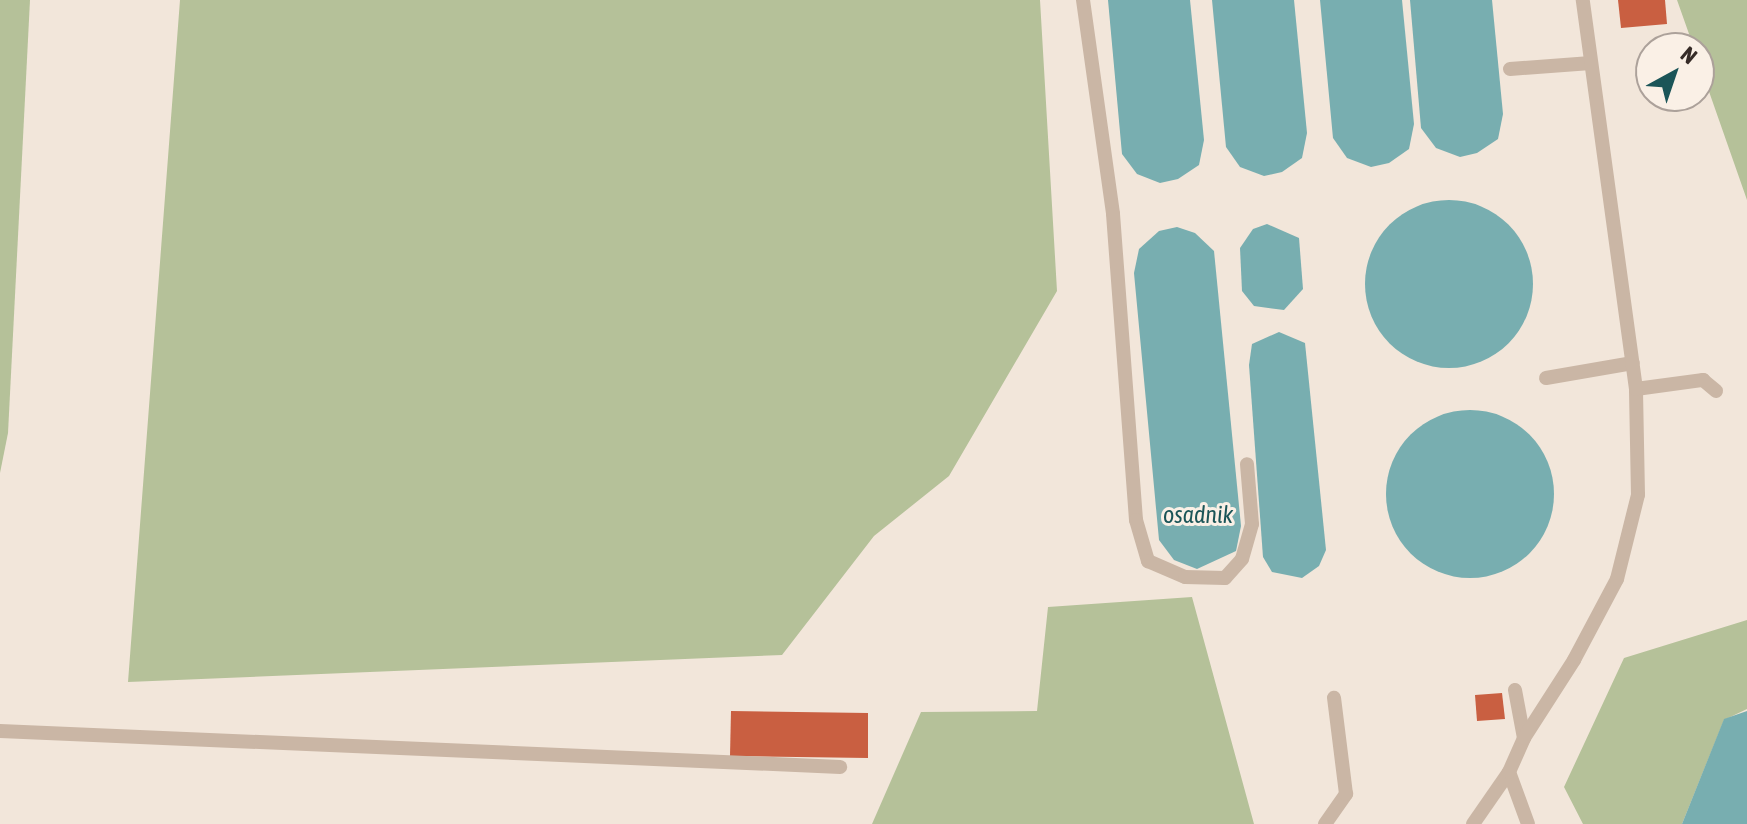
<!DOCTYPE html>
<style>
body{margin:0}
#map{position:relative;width:1747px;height:824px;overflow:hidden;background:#f2e6da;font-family:"Asap Condensed",sans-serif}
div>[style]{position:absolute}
.green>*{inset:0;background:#b5c199}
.water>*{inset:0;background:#78aeb0}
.round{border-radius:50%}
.building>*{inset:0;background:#c95f41}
.lane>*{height:14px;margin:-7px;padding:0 7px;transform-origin:7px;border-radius:7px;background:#cab6a5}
span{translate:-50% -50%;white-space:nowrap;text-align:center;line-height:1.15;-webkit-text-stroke:6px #faf0e6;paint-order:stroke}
.water-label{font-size:24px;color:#1b5558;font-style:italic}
.north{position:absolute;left:1635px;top:32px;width:80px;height:80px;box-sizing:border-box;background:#faf0e6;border:2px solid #aca19a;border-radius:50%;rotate:40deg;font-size:22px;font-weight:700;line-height:32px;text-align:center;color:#362b27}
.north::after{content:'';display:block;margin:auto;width:28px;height:36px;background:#1b5558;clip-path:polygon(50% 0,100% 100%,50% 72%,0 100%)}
</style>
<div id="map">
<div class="green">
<i style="clip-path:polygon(0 0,30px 0,8px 433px,0 473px)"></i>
<i style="clip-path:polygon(180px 0,1040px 0,1057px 291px,949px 476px,874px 536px,782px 655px,128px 682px)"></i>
<i style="clip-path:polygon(1677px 0,1747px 0,1747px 200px,1699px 63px,1699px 48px,1694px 48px)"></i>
<i style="clip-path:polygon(1192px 597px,1254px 824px,872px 824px,921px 712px,1037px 711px,1048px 607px)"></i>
<i style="clip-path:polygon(1747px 620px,1747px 709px,1724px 720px,1682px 824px,1583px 824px,1564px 787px,1624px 658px)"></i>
</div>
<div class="water">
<i style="clip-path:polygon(1108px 0,1190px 0,1204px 140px,1199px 165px,1178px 179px,1160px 183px,1137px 174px,1122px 154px)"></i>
<i style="clip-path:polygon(1212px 0,1294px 0,1307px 133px,1302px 158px,1282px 172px,1264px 176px,1240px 167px,1226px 147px)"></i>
<i style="clip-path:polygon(1320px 0,1402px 0,1414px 124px,1409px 149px,1389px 163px,1371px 167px,1347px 158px,1333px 138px)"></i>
<i style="clip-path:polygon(1410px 0,1492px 0,1503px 114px,1498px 139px,1477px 153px,1460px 157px,1436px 148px,1421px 128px)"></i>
<i class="round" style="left:1365px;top:200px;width:168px;height:168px"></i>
<i style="clip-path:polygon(1267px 224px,1299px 238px,1303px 289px,1284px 310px,1254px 306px,1242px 291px,1240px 248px,1253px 229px)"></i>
<i style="clip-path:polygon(1177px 227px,1195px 233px,1214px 251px,1241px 526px,1236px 551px,1197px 569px,1174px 560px,1159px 540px,1134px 273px,1139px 249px,1159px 231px)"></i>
<i style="clip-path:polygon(1279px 332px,1305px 343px,1326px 550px,1319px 566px,1302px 578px,1272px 572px,1263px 557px,1249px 365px,1252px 344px)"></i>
<i class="round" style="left:1386px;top:410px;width:168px;height:168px"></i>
<i style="clip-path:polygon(1747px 711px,1747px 824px,1682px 824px,1724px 719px)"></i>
</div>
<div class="building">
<i style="clip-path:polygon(1618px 0,1665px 0,1667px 24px,1621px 28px)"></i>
<i style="clip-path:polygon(1502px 693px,1505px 719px,1477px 721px,1475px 695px)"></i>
<i style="clip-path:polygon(731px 711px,868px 713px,868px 758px,730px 756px)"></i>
</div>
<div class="lane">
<i style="left:1083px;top:0;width:216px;rotate:82deg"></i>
<i style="left:1113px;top:214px;width:307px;rotate:85.7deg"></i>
<i style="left:1136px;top:520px;width:43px;rotate:73.7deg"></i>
<i style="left:1148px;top:561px;width:40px;rotate:23.4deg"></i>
<i style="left:1185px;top:577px;width:40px;rotate:1.4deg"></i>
<i style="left:1225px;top:578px;width:25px;rotate:-48deg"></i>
<i style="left:1242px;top:559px;width:36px;rotate:-74deg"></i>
<i style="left:1252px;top:524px;width:60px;rotate:-94.8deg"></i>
<i style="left:1510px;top:69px;width:81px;rotate:-4.2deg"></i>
<i style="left:1546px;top:378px;width:88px;rotate:-9.8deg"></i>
<i style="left:1636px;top:389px;width:68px;rotate:-7.7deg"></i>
<i style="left:1703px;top:380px;width:17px;rotate:40deg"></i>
<i style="left:1515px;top:690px;width:49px;rotate:79.4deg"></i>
<i style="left:0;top:731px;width:841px;rotate:2.45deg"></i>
<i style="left:1509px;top:772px;width:55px;rotate:69.9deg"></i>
<i style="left:1325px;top:824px;width:37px;rotate:-55deg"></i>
<i style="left:1346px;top:794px;width:97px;rotate:-97.1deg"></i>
<i style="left:1473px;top:824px;width:63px;rotate:-55.3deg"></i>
<i style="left:1509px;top:772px;width:37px;rotate:-66deg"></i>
<i style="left:1524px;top:738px;width:93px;rotate:-57.3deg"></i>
<i style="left:1574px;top:660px;width:92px;rotate:-62deg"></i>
<i style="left:1617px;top:579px;width:87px;rotate:-76deg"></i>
<i style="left:1638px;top:495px;width:106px;rotate:-91.1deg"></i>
<i style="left:1636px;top:389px;width:393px;rotate:-97.8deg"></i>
</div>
<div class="water-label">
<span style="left:1198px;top:515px">osadnik</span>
</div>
<div class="north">N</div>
</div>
